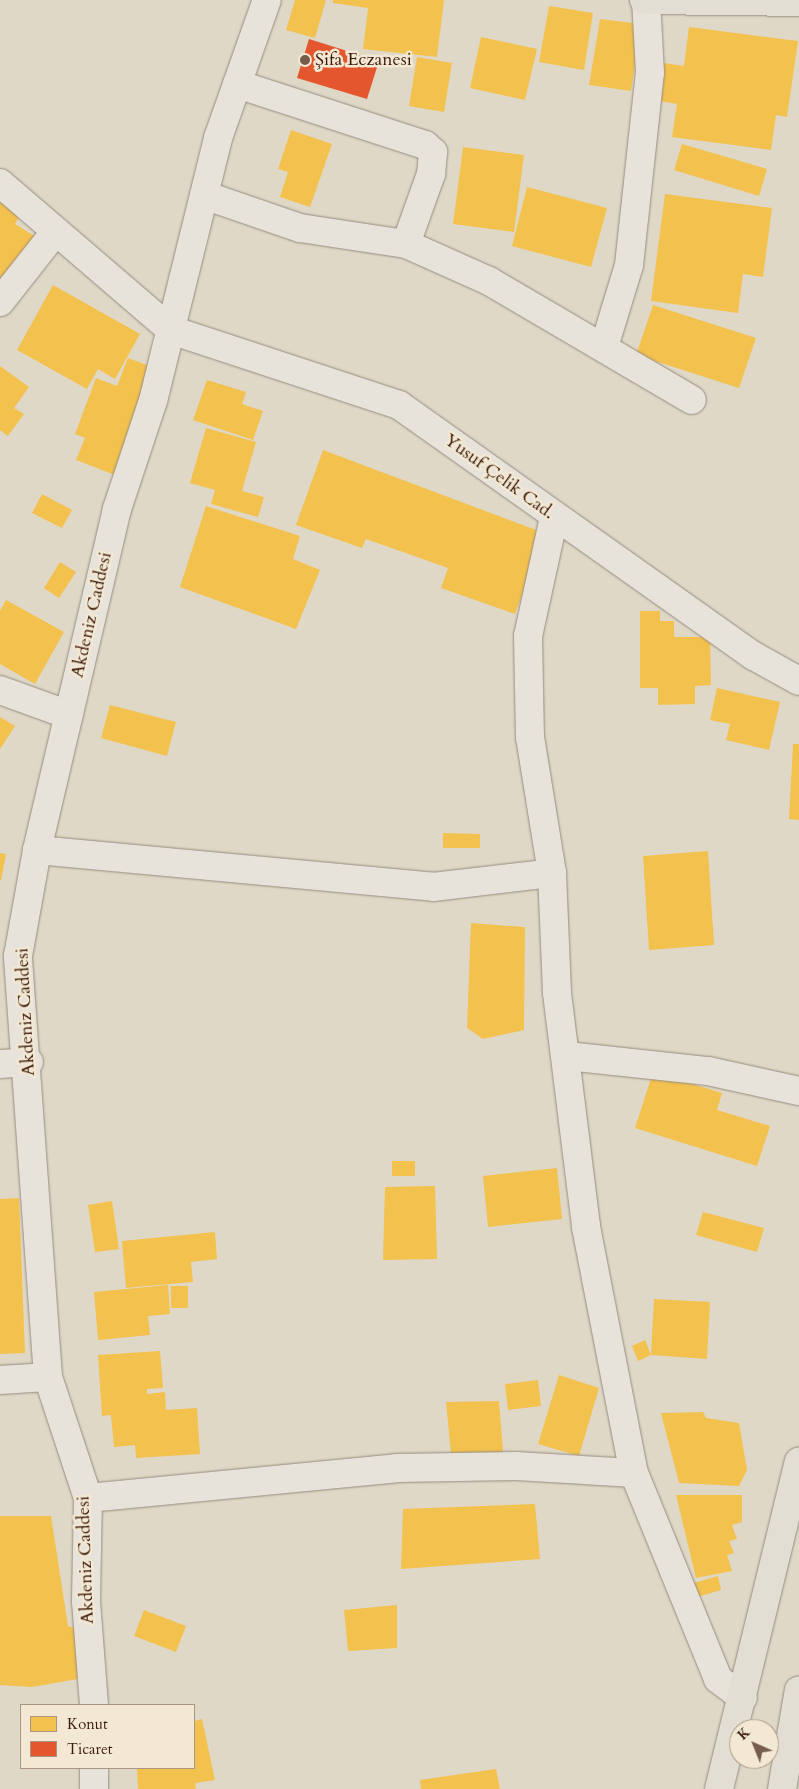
<!DOCTYPE html>
<meta charset="utf-8">
<style>
body{margin:0}
#map{position:relative;width:799px;height:1789px;overflow:hidden;background:#e0d8c6;font-family:Cardo,serif}
div>[style]{position:absolute}
.homes>*{inset:0;background:#f2c14e}
.shops>*{inset:0;background:#e4572e}
.roads{filter:drop-shadow(0 0 1px #958c80) drop-shadow(0 0 1px #958c80)}
.minor>*{height:28px;margin:-14px;padding:0 14px;transform-origin:14px;border-radius:14px;background:#e7e2da}
.major>*{height:28px;margin:-14px;padding:0 14px;transform-origin:14px;border-radius:14px;background:#e3ded4}
.dots>*{width:14px;height:14px;translate:-50% -50%;box-sizing:border-box;border:2px solid #f2e8d3;border-radius:50%}
span{translate:-50% -50%;white-space:nowrap;text-align:center;line-height:1.15;-webkit-text-stroke:5px #f2e8d3;paint-order:stroke}
.poi-label{font-size:18px;color:#3c1a09}
.left{translate:0 -50%;text-align:left}
.street-label{font-size:18px;color:#3c1a09}
.legend{position:absolute;left:20px;top:1704px;width:175px;height:65px;box-sizing:border-box;background:#f2e8d3;border:1px solid #a99682;margin:0;padding:6px 9px;list-style:none;font-size:15px;color:#3c1a09}
.legend li{display:flex;align-items:center;gap:10px;height:25px}
.legend b{width:25px;border:1px solid #a99682}
.north{position:absolute;left:729px;top:1719px;width:50px;height:50px;box-sizing:border-box;background:#f2e8d3;border:1px solid #a99682;border-radius:50%;rotate:316deg;font-size:14px;font-weight:700;line-height:20px;text-align:center;color:#3c1a09}
.north::after{content:'';display:block;margin:auto;width:18px;height:22px;background:#755c4b;clip-path:polygon(50% 0,100% 100%,50% 72%,0 100%)}
</style>
<div id="map">
<div class="homes">
<i style="clip-path:polygon(295px 0,326px 0,315px 38px,286px 30px)"></i>
<i style="clip-path:polygon(333px 0,444px 0,437px 57px,363px 49px,368px 8px,333px 3px)"></i>
<i style="clip-path:polygon(549px 6px,593px 13px,584px 70px,539px 62px)"></i>
<i style="clip-path:polygon(600px 19px,641px 24px,631px 91px,589px 85px)"></i>
<i style="clip-path:polygon(689px 27px,798px 41px,787px 117px,776px 115px,771px 150px,672px 137px,677px 104px,659px 101px,664px 63px,684px 66px)"></i>
<i style="clip-path:polygon(481px 37px,537px 49px,525px 100px,470px 88px)"></i>
<i style="clip-path:polygon(417px 57px,452px 63px,444px 112px,409px 106px)"></i>
<i style="clip-path:polygon(291px 130px,332px 144px,310px 207px,280px 197px,288px 172px,278px 169px)"></i>
<i style="clip-path:polygon(682px 144px,767px 169px,759px 196px,674px 170px)"></i>
<i style="clip-path:polygon(463px 147px,524px 155px,514px 232px,453px 224px)"></i>
<i style="clip-path:polygon(527px 187px,607px 208px,591px 267px,512px 246px)"></i>
<i style="clip-path:polygon(665px 194px,772px 208px,763px 277px,743px 274px,738px 313px,651px 301px)"></i>
<i style="clip-path:polygon(0 198px,24px 209px,15px 224px,36px 237px,0 284px)"></i>
<i style="clip-path:polygon(53px 285px,140px 334px,115px 379px,98px 369px,87px 389px,17px 350px)"></i>
<i style="clip-path:polygon(653px 305px,756px 338px,739px 388px,636px 355px)"></i>
<i style="clip-path:polygon(128px 358px,155px 368px,120px 477px,76px 460px,85px 438px,75px 434px,96px 378px,117px 386px)"></i>
<i style="clip-path:polygon(0 366px,29px 387px,14px 408px,24px 414px,8px 436px,0 430px)"></i>
<i style="clip-path:polygon(207px 380px,246px 392px,242px 404px,263px 411px,253px 440px,193px 420px)"></i>
<i style="clip-path:polygon(206px 428px,256px 442px,242px 491px,264px 497px,258px 517px,211px 504px,215px 490px,190px 483px)"></i>
<i style="clip-path:polygon(323px 450px,544px 533px,515px 614px,441px 588px,448px 568px,366px 539px,362px 548px,296px 525px)"></i>
<i style="clip-path:polygon(42px 494px,72px 510px,62px 528px,32px 513px)"></i>
<i style="clip-path:polygon(206px 506px,300px 536px,293px 559px,320px 570px,296px 629px,180px 587px)"></i>
<i style="clip-path:polygon(60px 562px,76px 572px,59px 598px,44px 588px)"></i>
<i style="clip-path:polygon(6px 600px,64px 632px,35px 684px,0 664px,0 611px)"></i>
<i style="clip-path:polygon(640px 611px,660px 611px,660px 621px,674px 621px,674px 637px,710px 637px,711px 685px,695px 686px,695px 704px,658px 705px,658px 688px,640px 688px)"></i>
<i style="clip-path:polygon(717px 688px,780px 702px,769px 750px,726px 740px,730px 724px,710px 720px)"></i>
<i style="clip-path:polygon(110px 705px,176px 722px,167px 756px,101px 738px)"></i>
<i style="clip-path:polygon(0 717px,15px 726px,0 749px)"></i>
<i style="clip-path:polygon(793px 744px,799px 744px,799px 820px,789px 819px)"></i>
<i style="clip-path:polygon(443px 833px,480px 834px,480px 848px,443px 848px)"></i>
<i style="clip-path:polygon(708px 851px,714px 945px,649px 950px,643px 856px)"></i>
<i style="clip-path:polygon(0 853px,6px 854px,1px 880px,0 880px)"></i>
<i style="clip-path:polygon(471px 923px,525px 927px,524px 1030px,483px 1039px,467px 1028px)"></i>
<i style="clip-path:polygon(653px 1072px,722px 1093px,717px 1110px,770px 1126px,757px 1166px,635px 1128px)"></i>
<i style="clip-path:polygon(392px 1161px,415px 1161px,415px 1176px,392px 1176px)"></i>
<i style="clip-path:polygon(557px 1168px,562px 1219px,488px 1227px,483px 1176px)"></i>
<i style="clip-path:polygon(435px 1186px,437px 1259px,383px 1260px,385px 1187px)"></i>
<i style="clip-path:polygon(19px 1198px,25px 1353px,0 1354px,0 1199px)"></i>
<i style="clip-path:polygon(112px 1201px,119px 1249px,95px 1252px,88px 1205px)"></i>
<i style="clip-path:polygon(703px 1212px,764px 1228px,757px 1252px,696px 1235px)"></i>
<i style="clip-path:polygon(215px 1232px,217px 1259px,191px 1262px,193px 1282px,126px 1288px,122px 1241px)"></i>
<i style="clip-path:polygon(168px 1285px,170px 1314px,148px 1316px,150px 1335px,98px 1340px,94px 1292px)"></i>
<i style="clip-path:polygon(171px 1286px,188px 1286px,188px 1308px,171px 1308px)"></i>
<i style="clip-path:polygon(654px 1299px,710px 1302px,707px 1359px,651px 1355px,638px 1361px,632px 1346px,645px 1340px,651px 1355px)"></i>
<i style="clip-path:polygon(160px 1351px,163px 1388px,147px 1389px,147px 1394px,165px 1392px,166px 1410px,197px 1408px,200px 1454px,136px 1458px,135px 1445px,114px 1447px,111px 1415px,102px 1416px,98px 1355px)"></i>
<i style="clip-path:polygon(559px 1375px,599px 1388px,579px 1456px,538px 1444px)"></i>
<i style="clip-path:polygon(538px 1380px,541px 1406px,508px 1410px,505px 1384px)"></i>
<i style="clip-path:polygon(499px 1401px,504px 1464px,452px 1465px,446px 1402px)"></i>
<i style="clip-path:polygon(703px 1412px,706px 1418px,739px 1423px,747px 1470px,739px 1486px,679px 1483px,661px 1413px)"></i>
<i style="clip-path:polygon(676px 1495px,742px 1495px,742px 1522px,732px 1525px,737px 1539px,729px 1541px,734px 1553px,727px 1555px,732px 1571px,696px 1578px)"></i>
<i style="clip-path:polygon(535px 1504px,540px 1559px,401px 1569px,403px 1509px)"></i>
<i style="clip-path:polygon(0 1516px,51px 1516px,68px 1626px,80px 1630px,78px 1679px,32px 1687px,0 1685px)"></i>
<i style="clip-path:polygon(718px 1576px,721px 1590px,697px 1597px,694px 1583px)"></i>
<i style="clip-path:polygon(397px 1605px,397px 1648px,348px 1651px,344px 1610px)"></i>
<i style="clip-path:polygon(144px 1610px,186px 1626px,176px 1652px,134px 1636px)"></i>
<i style="clip-path:polygon(202px 1719px,215px 1780px,195px 1783px,196px 1789px,138px 1789px,137px 1768px,194px 1768px,194px 1721px)"></i>
<i style="clip-path:polygon(496px 1769px,500px 1789px,421px 1789px,420px 1780px)"></i>
</div>
<div class="shops">
<i style="clip-path:polygon(309px 39px,379px 61px,367px 99px,297px 78px)"></i>
</div>
<div class="roads">
<div class="minor">
<i style="left:237px;top:84px;width:198px;rotate:18deg"></i>
<i style="left:425px;top:145px;width:11px;rotate:41deg"></i>
<i style="left:433px;top:152px;width:22px;rotate:95deg"></i>
<i style="left:431px;top:174px;width:74px;rotate:109.7deg"></i>
<i style="left:0;top:183px;width:225px;rotate:40.7deg"></i>
<i style="left:171px;top:330px;width:240px;rotate:18.2deg"></i>
<i style="left:399px;top:405px;width:435px;rotate:35.3deg"></i>
<i style="left:754px;top:656px;width:51px;rotate:29.1deg"></i>
<i style="left:204px;top:195px;width:102px;rotate:19deg"></i>
<i style="left:300px;top:228px;width:107px;rotate:8.6deg"></i>
<i style="left:406px;top:244px;width:91px;rotate:24deg"></i>
<i style="left:489px;top:281px;width:235px;rotate:30.4deg"></i>
<i style="left:0;top:302px;width:89px;rotate:-51.8deg"></i>
<i style="left:604px;top:347px;width:86px;rotate:-73deg"></i>
<i style="left:629px;top:265px;width:193px;rotate:-83.8deg"></i>
<i style="left:650px;top:73px;width:73px;rotate:-93.1deg"></i>
<i style="left:554px;top:517px;width:122px;rotate:102.3deg"></i>
<i style="left:528px;top:636px;width:101px;rotate:88.9deg"></i>
<i style="left:530px;top:737px;width:138px;rotate:80.8deg"></i>
<i style="left:552px;top:873px;width:120px;rotate:87.6deg"></i>
<i style="left:557px;top:993px;width:236px;rotate:82.9deg"></i>
<i style="left:586px;top:1227px;width:251px;rotate:79deg"></i>
<i style="left:634px;top:1473px;width:222px;rotate:67.8deg"></i>
<i style="left:718px;top:1679px;width:31px;rotate:37deg"></i>
<i style="left:0;top:690px;width:73px;rotate:19.9deg"></i>
<i style="left:37px;top:850px;width:398px;rotate:5.3deg"></i>
<i style="left:433px;top:887px;width:120px;rotate:-6.7deg"></i>
<i style="left:567px;top:1056px;width:142px;rotate:6.1deg"></i>
<i style="left:708px;top:1071px;width:93px;rotate:12.4deg"></i>
<i style="left:0;top:1064px;width:29px;rotate:-4deg"></i>
<i style="left:0;top:1380px;width:48px;rotate:-3.6deg"></i>
<i style="left:88px;top:1498px;width:310px;rotate:-5.5deg"></i>
<i style="left:397px;top:1468px;width:119px;rotate:-1deg"></i>
<i style="left:516px;top:1466px;width:118px;rotate:3.4deg"></i>
<i style="left:94px;top:1705px;width:104px;rotate:-94.4deg"></i>
<i style="left:86px;top:1601px;width:103px;rotate:-88.9deg"></i>
<i style="left:88px;top:1498px;width:127px;rotate:-108.3deg"></i>
<i style="left:48px;top:1377px;width:422px;rotate:-94.1deg"></i>
<i style="left:18px;top:956px;width:108px;rotate:-79.8deg"></i>
<i style="left:37px;top:850px;width:350px;rotate:-76.8deg"></i>
<i style="left:117px;top:509px;width:114px;rotate:-71.6deg"></i>
<i style="left:153px;top:401px;width:271px;rotate:-76.1deg"></i>
<i style="left:218px;top:138px;width:146px;rotate:-70.5deg"></i>
<i style="left:94px;top:1789px;width:21px;rotate:-90deg"></i>
</div>
<div class="major">
<i style="left:644px;top:0;width:155px;rotate:0.7deg"></i>
<i style="left:719px;top:1789px;width:337px;rotate:-76.3deg"></i>
<i style="left:782px;top:1789px;width:100px;rotate:-80.3deg"></i>
</div>
</div>
<div class="dots">
<i style="left:305px;top:60px;background:#755c4b"></i>
</div>
<div class="poi-label">
<span class="left" style="left:315px;top:60px">Şifa Eczanesi</span>
</div>
<div class="street-label">
<span style="left:499px;top:477px;rotate:36deg">Yusuf Çelik Cad.</span>
<span style="left:92px;top:615px;rotate:-77deg">Akdeniz Caddesi</span>
<span style="left:26px;top:1012px;rotate:-93deg">Akdeniz Caddesi</span>
<span style="left:86px;top:1560px;rotate:-92deg">Akdeniz Caddesi</span>
</div>
<ul class="legend">
<li><b style="height:14px;background:#f2c14e"></b>Konut</li>
<li><b style="height:14px;background:#e4572e"></b>Ticaret</li>
</ul>
<div class="north">K</div>
</div>
